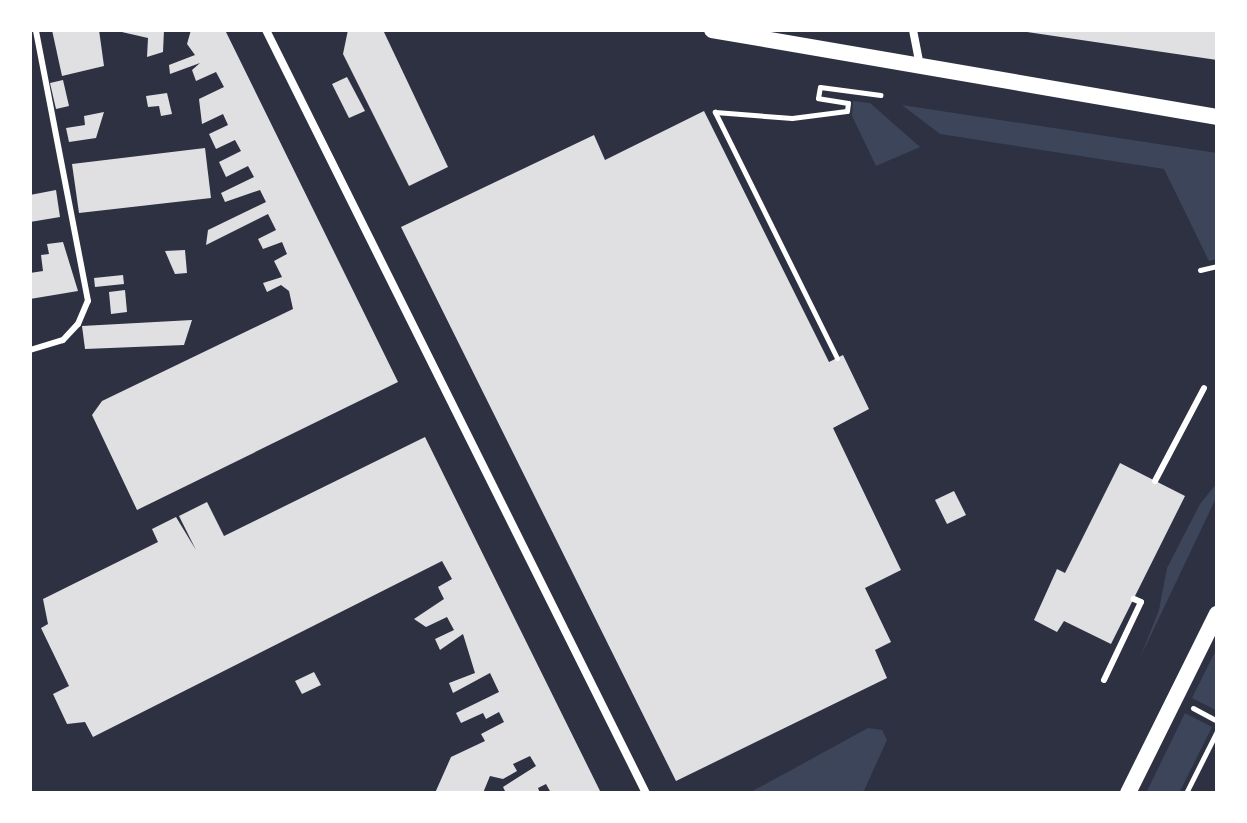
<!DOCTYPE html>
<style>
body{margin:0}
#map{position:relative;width:1247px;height:823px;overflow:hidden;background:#2d3142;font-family:Lora,serif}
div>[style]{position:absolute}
.green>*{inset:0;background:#3c4559}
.building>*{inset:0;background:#e0e0e3}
.path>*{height:5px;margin:-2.5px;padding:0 2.5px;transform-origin:2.5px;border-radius:2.5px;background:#fff}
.service>*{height:6px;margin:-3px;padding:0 3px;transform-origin:3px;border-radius:3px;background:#fff}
.minor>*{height:8px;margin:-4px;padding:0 4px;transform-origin:4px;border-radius:4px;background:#fff}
.secondary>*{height:16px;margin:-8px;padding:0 8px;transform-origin:8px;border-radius:8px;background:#fff}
span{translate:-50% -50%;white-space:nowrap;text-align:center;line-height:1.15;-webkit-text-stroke:8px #fff;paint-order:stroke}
.frame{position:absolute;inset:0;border:32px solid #fff;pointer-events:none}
</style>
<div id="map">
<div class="green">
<i style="clip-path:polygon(853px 101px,870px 103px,920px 147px,876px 166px,852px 116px)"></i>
<i style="clip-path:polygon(902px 105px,1217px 153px,1217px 259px,1209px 261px,1164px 169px,940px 134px)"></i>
<i style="clip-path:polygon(1217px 483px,1217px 496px,1140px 658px,1159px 610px,1167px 568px,1200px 504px)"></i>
<i style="clip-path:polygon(1217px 648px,1217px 711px,1192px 698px)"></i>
<i style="clip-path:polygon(1185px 713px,1212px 727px,1179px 793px,1146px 793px)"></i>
<i style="clip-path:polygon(868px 728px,882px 730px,887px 740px,863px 793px,749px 793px)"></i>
</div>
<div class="building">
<i style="clip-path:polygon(52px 30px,99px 30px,104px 66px,62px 76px)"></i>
<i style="clip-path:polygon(113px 30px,164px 30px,163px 52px,147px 57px,148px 38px)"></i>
<i style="clip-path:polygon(191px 30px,225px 30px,398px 382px,137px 510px,92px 415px,102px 401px,293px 309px,289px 291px,281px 285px,267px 292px,263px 283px,282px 277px,274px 261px,287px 254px,282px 242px,263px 249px,258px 239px,276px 230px,268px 214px,206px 245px,208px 230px,266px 202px,260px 190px,225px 202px,221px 193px,254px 177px,248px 166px,226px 177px,219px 162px,241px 151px,235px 140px,216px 149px,209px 134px,228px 125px,223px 114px,202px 124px,199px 99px,224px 87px,216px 72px,196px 81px,192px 70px,200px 63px,170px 74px,169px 65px,195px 55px,187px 44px)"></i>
<i style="clip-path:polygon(348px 30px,383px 30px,448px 167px,409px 186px,343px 54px)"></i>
<i style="clip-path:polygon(1217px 30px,1217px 60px,1027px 32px,1027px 30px)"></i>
<i style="clip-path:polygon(347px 77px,365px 111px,349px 118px,332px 84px)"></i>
<i style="clip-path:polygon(63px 80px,69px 106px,56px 109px,50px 83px)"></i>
<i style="clip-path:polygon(167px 93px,172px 114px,161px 116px,159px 106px,148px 107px,146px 96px)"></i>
<i style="clip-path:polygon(704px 111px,829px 362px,843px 355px,869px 409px,833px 428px,901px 570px,865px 588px,891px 642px,875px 650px,887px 678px,676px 781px,401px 227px,594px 135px,605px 160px)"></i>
<i style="clip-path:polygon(104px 112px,96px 138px,69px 142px,66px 128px,85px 125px,84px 116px)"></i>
<i style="clip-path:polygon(205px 148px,211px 198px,79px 213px,72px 164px)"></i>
<i style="clip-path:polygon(56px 190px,60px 217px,30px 222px,30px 195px)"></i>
<i style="clip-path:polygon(63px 242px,78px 291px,30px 299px,30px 273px,43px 271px,41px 255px,49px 254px,47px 244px)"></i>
<i style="clip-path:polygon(185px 250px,187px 273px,175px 274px,165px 251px)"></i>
<i style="clip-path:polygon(123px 275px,124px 284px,95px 287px,94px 278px)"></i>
<i style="clip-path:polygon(125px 290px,127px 312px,111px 314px,109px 292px)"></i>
<i style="clip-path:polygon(192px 320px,184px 345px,85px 349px,82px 326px)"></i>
<i style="clip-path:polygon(425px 437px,601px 793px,551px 793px,546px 784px,538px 788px,540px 793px,506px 793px,503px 787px,536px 766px,530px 756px,513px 764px,517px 771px,503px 779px,490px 776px,483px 793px,435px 793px,451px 757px,485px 741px,481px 734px,504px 722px,499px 712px,486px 719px,483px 713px,461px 723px,456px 713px,499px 692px,490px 673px,453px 693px,449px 683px,475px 673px,463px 634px,440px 650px,435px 639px,454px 630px,447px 617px,426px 627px,414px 619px,444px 599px,438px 587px,452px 579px,442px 561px,93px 737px,85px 722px,67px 724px,53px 694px,69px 686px,41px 628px,48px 624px,43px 599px,158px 542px,152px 529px,176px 517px,196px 550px,179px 516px,207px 502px,224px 536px)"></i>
<i style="clip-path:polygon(1120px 463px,1185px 496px,1111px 644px,1064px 621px,1057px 632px,1034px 620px,1057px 569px,1065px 573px)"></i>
<i style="clip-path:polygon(954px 491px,966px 515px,947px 524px,935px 500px)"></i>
<i style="clip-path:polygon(314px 672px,321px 685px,302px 694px,295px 681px)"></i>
</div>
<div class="path">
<i style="left:1200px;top:270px;width:17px;rotate:-13deg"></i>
<i style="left:837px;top:358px;width:275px;rotate:-116.4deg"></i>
<i style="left:715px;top:112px;width:77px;rotate:4.5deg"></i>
<i style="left:792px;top:118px;width:55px;rotate:-7.3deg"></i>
<i style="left:847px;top:111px;width:8px;rotate:-83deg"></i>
<i style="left:848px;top:103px;width:30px;rotate:-171deg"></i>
<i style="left:818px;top:98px;width:11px;rotate:-80deg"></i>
<i style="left:820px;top:87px;width:61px;rotate:7.6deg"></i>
<i style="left:1193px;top:708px;width:27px;rotate:28deg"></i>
<i style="left:1186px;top:793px;width:69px;rotate:-63.4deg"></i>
</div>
<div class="service">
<i style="left:30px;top:350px;width:34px;rotate:-17deg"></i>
<i style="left:63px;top:340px;width:22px;rotate:-47deg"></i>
<i style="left:78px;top:324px;width:25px;rotate:-67deg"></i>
<i style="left:88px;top:301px;width:276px;rotate:-100.9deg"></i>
<i style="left:1155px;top:481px;width:105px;rotate:-62.2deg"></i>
<i style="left:1104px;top:680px;width:86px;rotate:-64.6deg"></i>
<i style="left:1141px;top:602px;width:8px;rotate:-157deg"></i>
</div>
<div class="minor">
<i style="left:266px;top:30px;width:852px;rotate:63.53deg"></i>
<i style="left:913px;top:30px;width:37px;rotate:79deg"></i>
</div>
<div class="secondary">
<i style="left:712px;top:30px;width:512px;rotate:9.77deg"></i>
<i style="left:1128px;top:793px;width:200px;rotate:-63.6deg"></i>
</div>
<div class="frame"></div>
</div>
